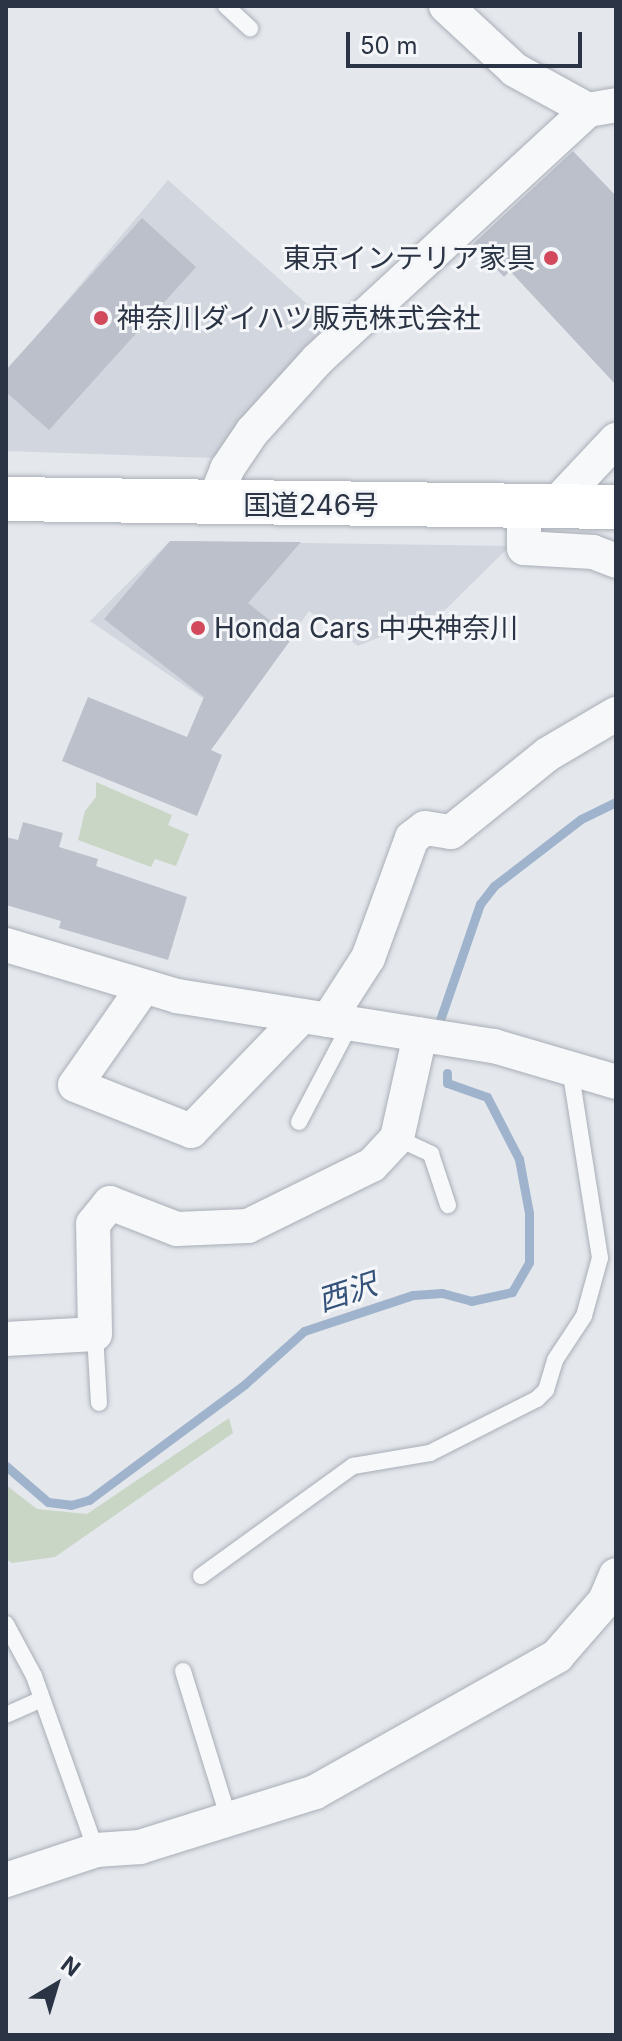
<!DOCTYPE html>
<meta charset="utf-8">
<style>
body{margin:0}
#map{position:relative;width:622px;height:2041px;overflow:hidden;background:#e4e7ec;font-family:Inter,"Noto Sans JP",sans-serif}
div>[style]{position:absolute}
.built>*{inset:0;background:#d2d6de}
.green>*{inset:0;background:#c9d6c5}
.stream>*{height:9px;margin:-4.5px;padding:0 4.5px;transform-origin:4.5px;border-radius:4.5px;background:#9fb4cc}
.building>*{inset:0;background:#bbc0ca}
.roads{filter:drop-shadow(0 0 2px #a9aeb7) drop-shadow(0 0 2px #a9aeb7)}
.lane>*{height:16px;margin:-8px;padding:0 8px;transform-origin:8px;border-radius:8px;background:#f7f8fa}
.street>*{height:34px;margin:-17px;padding:0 17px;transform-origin:17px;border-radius:17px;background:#f7f8fa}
.highway>*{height:44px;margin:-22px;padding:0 22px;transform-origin:22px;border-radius:22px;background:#fff}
.dots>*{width:22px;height:22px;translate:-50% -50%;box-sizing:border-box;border:4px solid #f4f6f9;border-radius:50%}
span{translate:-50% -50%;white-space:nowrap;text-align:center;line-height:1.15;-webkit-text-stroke:6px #f4f6f9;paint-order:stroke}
.poi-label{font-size:28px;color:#2b3445}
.right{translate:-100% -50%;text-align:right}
.left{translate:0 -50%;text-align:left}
.street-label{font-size:28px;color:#2b3445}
.water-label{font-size:30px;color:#34527a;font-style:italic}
.frame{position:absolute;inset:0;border:8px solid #2b3445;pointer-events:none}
.north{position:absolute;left:16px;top:1945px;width:80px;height:80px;-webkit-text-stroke:6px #f4f6f9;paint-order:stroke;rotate:38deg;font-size:22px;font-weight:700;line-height:32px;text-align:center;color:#2b3445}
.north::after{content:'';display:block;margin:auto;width:28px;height:36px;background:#2b3445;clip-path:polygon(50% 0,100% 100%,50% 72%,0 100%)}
.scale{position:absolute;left:346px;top:32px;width:236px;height:36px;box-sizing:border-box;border:4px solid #2b3445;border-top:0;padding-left:10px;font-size:24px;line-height:28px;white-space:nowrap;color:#2b3445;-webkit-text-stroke:6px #f4f6f9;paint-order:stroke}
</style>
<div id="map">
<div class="built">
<i style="clip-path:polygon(168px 180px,333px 327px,213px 458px,6px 451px,6px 373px)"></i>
<i style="clip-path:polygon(170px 541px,510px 546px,444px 611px,358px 646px,309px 611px,233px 719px,90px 621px)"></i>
</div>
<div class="green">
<i style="clip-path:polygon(96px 782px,172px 815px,168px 825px,189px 834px,176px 866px,155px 859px,151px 867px,78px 840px,85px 811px,96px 797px)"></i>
<i style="clip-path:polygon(229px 1418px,233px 1433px,55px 1557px,12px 1563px,6px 1559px,6px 1485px,37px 1509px,87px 1514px)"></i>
</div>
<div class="stream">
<i style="left:440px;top:1020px;width:123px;rotate:-71deg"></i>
<i style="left:480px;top:904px;width:23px;rotate:-52deg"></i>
<i style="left:494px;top:886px;width:110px;rotate:-37.6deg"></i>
<i style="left:581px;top:819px;width:39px;rotate:-26deg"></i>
<i style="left:6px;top:1466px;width:55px;rotate:40.6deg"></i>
<i style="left:48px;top:1502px;width:23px;rotate:7deg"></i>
<i style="left:71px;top:1505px;width:19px;rotate:-16deg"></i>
<i style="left:89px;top:1500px;width:194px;rotate:-36.6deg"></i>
<i style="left:245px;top:1384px;width:79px;rotate:-41.9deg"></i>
<i style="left:304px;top:1331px;width:115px;rotate:-18.3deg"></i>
<i style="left:413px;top:1295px;width:29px;rotate:-4deg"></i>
<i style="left:442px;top:1293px;width:30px;rotate:15deg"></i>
<i style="left:471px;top:1301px;width:42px;rotate:-12.4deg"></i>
<i style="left:512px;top:1292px;width:34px;rotate:-60deg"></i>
<i style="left:529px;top:1262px;width:49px;rotate:-90deg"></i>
<i style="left:529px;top:1213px;width:55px;rotate:-100.5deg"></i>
<i style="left:519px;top:1159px;width:70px;rotate:-117.3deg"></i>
<i style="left:487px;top:1097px;width:42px;rotate:-160.7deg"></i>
<i style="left:447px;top:1083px;width:10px;rotate:-90deg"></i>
</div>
<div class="building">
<i style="clip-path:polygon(573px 151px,616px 196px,616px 385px,510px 271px,504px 277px,473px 244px)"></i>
<i style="clip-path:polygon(142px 218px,196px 267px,49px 430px,6px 392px,6px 370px)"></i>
<i style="clip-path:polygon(170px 541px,301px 542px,248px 603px,292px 638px,211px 750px,222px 755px,197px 816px,62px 761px,88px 697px,187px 737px,204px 697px,104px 619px)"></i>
<i style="clip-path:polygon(23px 822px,63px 833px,59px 847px,98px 859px,96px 866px,187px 897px,168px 960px,59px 928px,61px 921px,6px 905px,6px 837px,18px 840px)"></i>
</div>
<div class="roads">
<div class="lane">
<i style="left:226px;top:6px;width:33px;rotate:43deg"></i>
<i style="left:299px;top:1122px;width:112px;rotate:-62.3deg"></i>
<i style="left:397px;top:1138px;width:38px;rotate:25deg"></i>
<i style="left:431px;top:1154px;width:54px;rotate:71.6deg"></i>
<i style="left:95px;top:1334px;width:69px;rotate:86.7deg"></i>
<i style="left:201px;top:1576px;width:188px;rotate:-35.9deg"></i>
<i style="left:353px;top:1466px;width:78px;rotate:-9.6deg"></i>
<i style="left:430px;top:1453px;width:120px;rotate:-26.8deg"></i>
<i style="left:537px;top:1399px;width:13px;rotate:-45deg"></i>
<i style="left:546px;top:1390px;width:31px;rotate:-73deg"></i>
<i style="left:555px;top:1360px;width:53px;rotate:-56.6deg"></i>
<i style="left:584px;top:1316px;width:60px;rotate:-74.6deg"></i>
<i style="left:600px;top:1258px;width:192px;rotate:-99deg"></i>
<i style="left:6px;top:1624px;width:59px;rotate:61.7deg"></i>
<i style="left:34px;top:1676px;width:185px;rotate:70.4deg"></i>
<i style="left:183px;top:1671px;width:156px;rotate:72.8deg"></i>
<i style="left:6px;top:1715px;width:39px;rotate:-24deg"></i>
</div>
<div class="street">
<i style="left:446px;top:6px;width:94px;rotate:42.8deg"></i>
<i style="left:515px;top:70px;width:83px;rotate:28.7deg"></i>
<i style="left:213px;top:504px;width:38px;rotate:-68deg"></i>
<i style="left:227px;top:469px;width:45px;rotate:-56deg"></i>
<i style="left:252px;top:432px;width:97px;rotate:-47.9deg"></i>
<i style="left:317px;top:360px;width:369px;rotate:-42.7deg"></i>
<i style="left:588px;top:110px;width:28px;rotate:-10deg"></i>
<i style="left:524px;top:505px;width:43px;rotate:90deg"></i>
<i style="left:524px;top:548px;width:69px;rotate:3.3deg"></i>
<i style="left:593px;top:552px;width:25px;rotate:21deg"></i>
<i style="left:554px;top:506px;width:91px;rotate:-46.8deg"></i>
<i style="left:6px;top:945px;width:178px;rotate:16.6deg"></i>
<i style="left:177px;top:996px;width:321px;rotate:9deg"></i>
<i style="left:494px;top:1046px;width:127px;rotate:16.4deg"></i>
<i style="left:143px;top:988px;width:118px;rotate:125deg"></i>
<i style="left:75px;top:1085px;width:125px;rotate:21.6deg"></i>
<i style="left:191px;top:1131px;width:160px;rotate:-46deg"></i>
<i style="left:328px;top:1020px;width:74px;rotate:-57.2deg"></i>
<i style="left:368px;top:958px;width:128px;rotate:-69.9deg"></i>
<i style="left:412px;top:838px;width:16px;rotate:-38deg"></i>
<i style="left:425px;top:828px;width:26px;rotate:9deg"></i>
<i style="left:451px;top:832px;width:124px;rotate:-38.8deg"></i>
<i style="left:548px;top:754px;width:79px;rotate:-30.5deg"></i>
<i style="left:6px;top:1339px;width:89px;rotate:-3.2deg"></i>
<i style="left:95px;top:1334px;width:110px;rotate:-91deg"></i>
<i style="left:93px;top:1224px;width:27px;rotate:-51deg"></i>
<i style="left:110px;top:1203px;width:72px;rotate:21.2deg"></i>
<i style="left:177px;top:1229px;width:71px;rotate:-2.4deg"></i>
<i style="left:248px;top:1226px;width:138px;rotate:-26.2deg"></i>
<i style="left:372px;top:1165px;width:37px;rotate:-47deg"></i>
<i style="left:397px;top:1138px;width:106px;rotate:-77.4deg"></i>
<i style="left:6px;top:1880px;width:95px;rotate:-18.4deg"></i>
<i style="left:96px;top:1850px;width:44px;rotate:-3.9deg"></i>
<i style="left:140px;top:1847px;width:183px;rotate:-17.4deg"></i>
<i style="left:315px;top:1792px;width:278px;rotate:-29.3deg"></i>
<i style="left:557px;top:1656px;width:73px;rotate:-48.9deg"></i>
<i style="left:605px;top:1601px;width:28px;rotate:-67deg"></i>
</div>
<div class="highway">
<i style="left:6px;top:499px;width:610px;rotate:0.75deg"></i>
</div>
</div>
<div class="dots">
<i style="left:551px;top:258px;background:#d1495b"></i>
<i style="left:101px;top:318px;background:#d1495b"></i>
<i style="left:198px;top:628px;background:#d1495b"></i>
</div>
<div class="poi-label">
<span class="right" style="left:535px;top:258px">東京インテリア家具</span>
<span class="left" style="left:117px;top:318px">神奈川ダイハツ販売株式会社</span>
<span class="left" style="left:214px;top:628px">Honda Cars 中央神奈川</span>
</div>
<div class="street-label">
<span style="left:311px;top:505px">国道246号</span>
</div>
<div class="water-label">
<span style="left:347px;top:1292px;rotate:-18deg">西沢</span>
</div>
<div class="frame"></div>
<div class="north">N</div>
<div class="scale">50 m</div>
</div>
